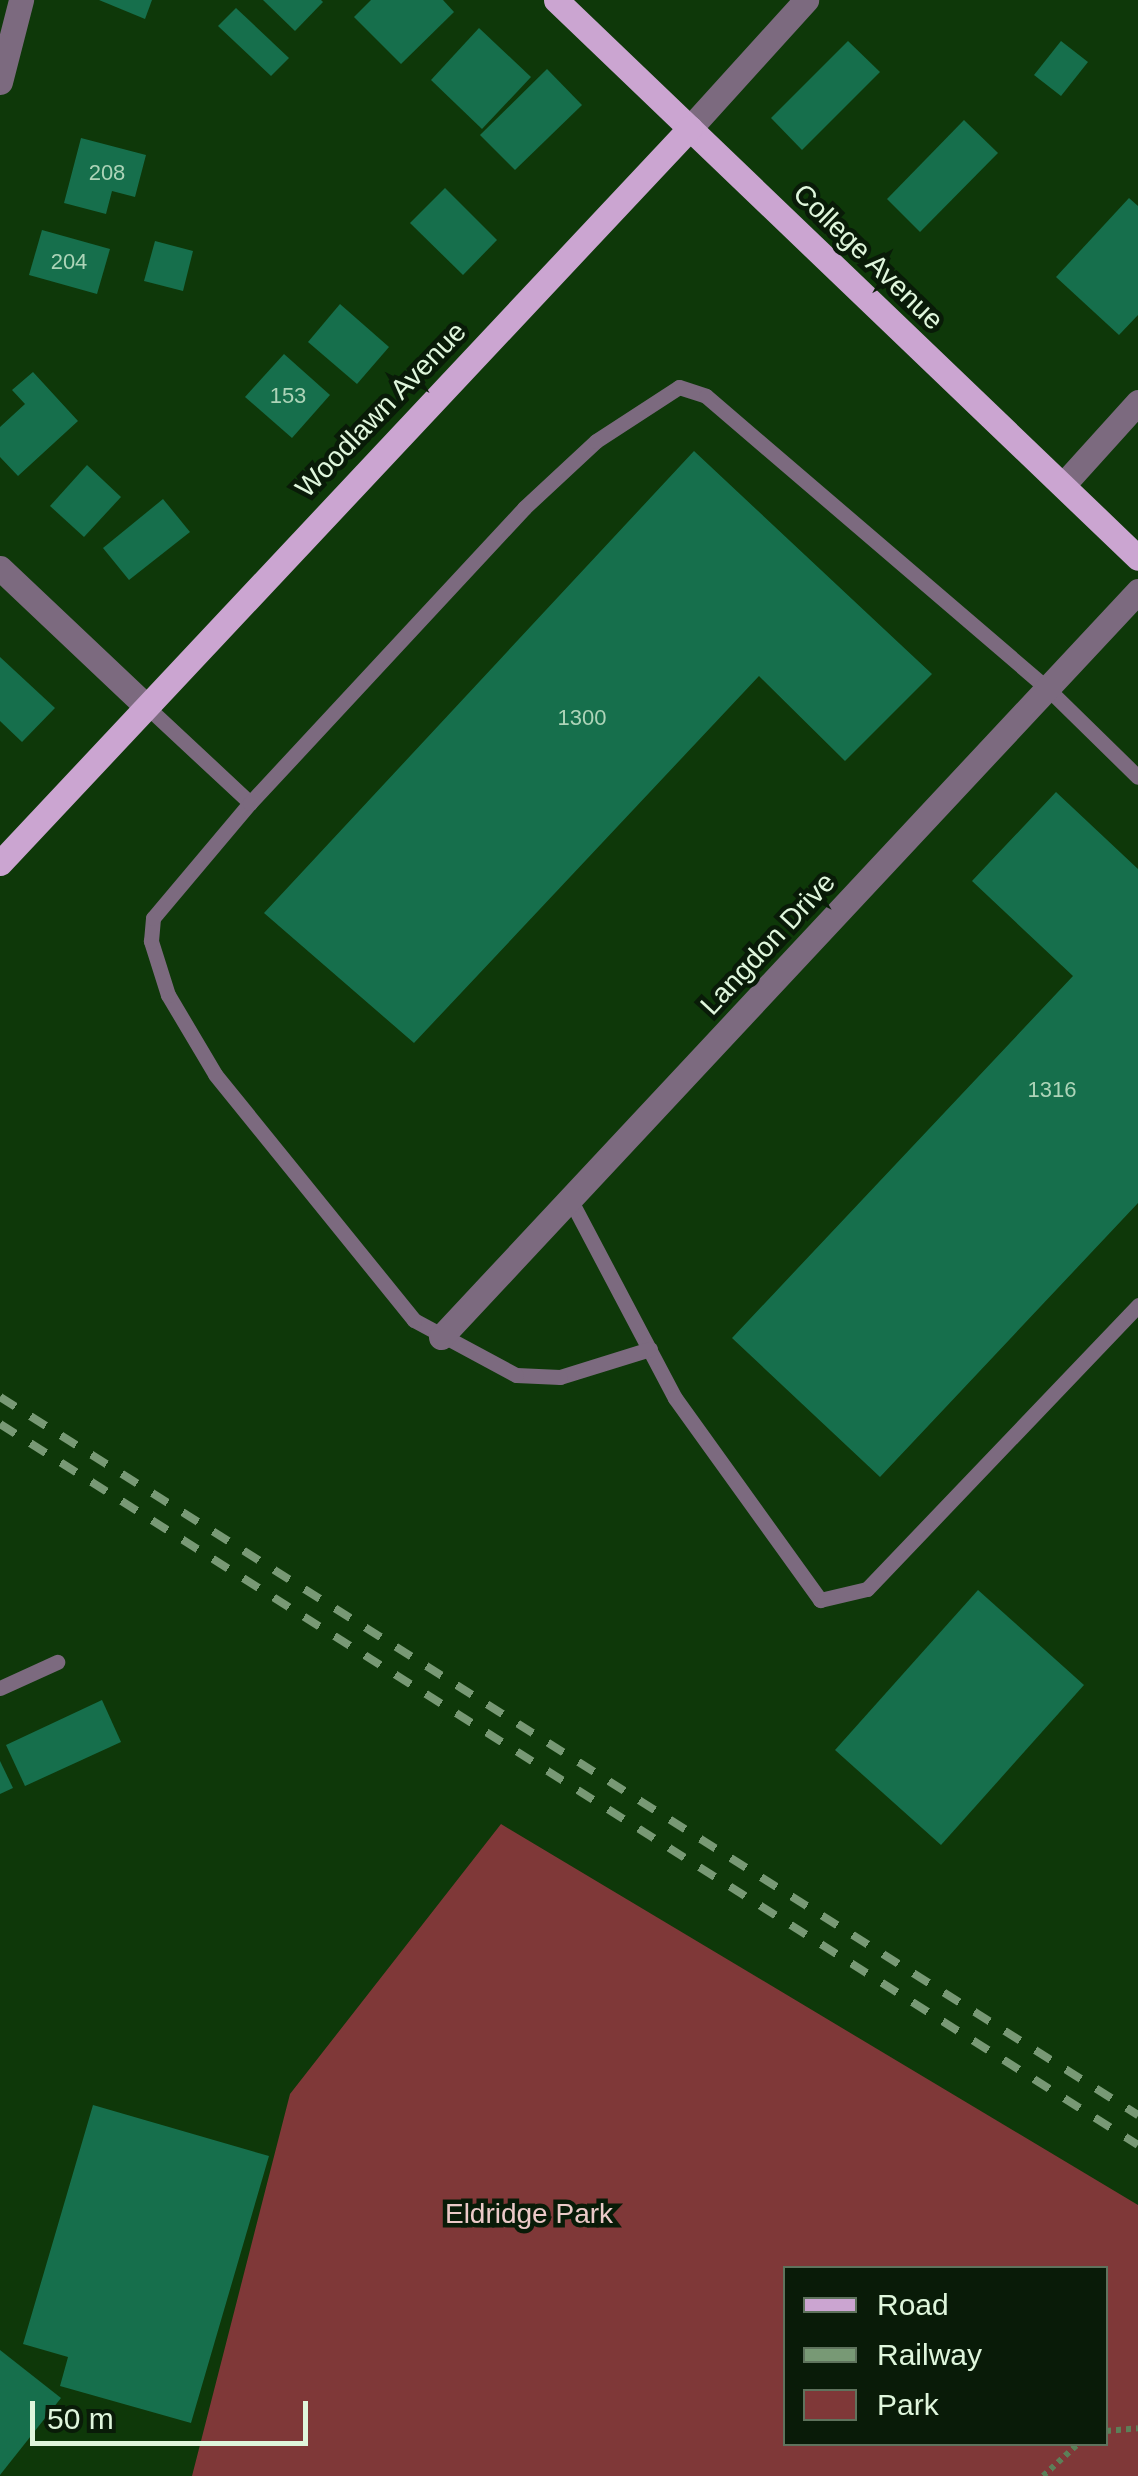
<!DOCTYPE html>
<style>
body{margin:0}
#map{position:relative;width:1138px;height:2476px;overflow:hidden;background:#0e3809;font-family:Arial,sans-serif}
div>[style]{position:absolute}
.green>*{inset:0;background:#7f3838}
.building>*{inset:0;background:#166f4c}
.path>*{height:6px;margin-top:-3px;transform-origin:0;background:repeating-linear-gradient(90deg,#5c7f58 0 5px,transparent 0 10px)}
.service>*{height:15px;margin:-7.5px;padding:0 7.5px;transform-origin:7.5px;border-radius:7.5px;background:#7c6a7f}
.minor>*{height:25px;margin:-12.5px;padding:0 12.5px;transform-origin:12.5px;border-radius:12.5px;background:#7c6a7f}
.primary>*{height:25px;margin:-12.5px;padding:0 12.5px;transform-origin:12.5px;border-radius:12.5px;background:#cba5d1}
.rail>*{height:8px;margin-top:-4px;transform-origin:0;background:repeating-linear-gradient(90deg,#789975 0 18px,transparent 0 36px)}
span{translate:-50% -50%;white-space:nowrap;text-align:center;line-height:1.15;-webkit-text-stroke:9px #091b08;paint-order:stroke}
.number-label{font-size:22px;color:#add4b8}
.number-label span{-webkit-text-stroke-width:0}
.street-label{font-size:28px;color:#dff6dc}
.park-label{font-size:28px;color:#eccac8}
.legend{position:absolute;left:783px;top:2266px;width:325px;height:180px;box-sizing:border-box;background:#091b08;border:2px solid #5f735d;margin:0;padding:12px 18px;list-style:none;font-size:30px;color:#dff6dc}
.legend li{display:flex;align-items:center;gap:20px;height:50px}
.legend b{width:50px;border:2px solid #5f735d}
.scale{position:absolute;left:30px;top:2401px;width:278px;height:45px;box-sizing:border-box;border:5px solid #dff6dc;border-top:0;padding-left:12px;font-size:30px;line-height:35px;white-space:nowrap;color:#dff6dc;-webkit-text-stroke:8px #091b08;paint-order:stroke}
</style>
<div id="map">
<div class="green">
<i style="clip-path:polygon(evenodd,501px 1824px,1138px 2205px,1138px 2476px,192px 2476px,290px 2094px,501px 1824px,1106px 2268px,1106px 2444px,786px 2444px,786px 2268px,1106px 2268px)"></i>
</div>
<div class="building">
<i style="clip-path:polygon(99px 0,152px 0,145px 19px)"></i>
<i style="clip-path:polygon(263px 0,321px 0,323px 2px,295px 31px)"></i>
<i style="clip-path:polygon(371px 0,443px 0,454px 12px,401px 64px,354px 17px)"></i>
<i style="clip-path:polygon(236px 8px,289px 58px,271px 76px,218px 26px)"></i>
<i style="clip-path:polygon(479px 28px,531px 77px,482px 129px,431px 80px)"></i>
<i style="clip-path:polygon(848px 41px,880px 72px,802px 150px,771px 118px)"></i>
<i style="clip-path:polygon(1061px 41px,1088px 62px,1061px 96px,1034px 75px)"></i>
<i style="clip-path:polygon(547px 69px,582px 105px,515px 170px,480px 135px)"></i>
<i style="clip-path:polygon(964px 120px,998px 153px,920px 232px,887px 199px)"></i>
<i style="clip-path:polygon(81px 138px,146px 155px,135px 197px,112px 191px,106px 214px,64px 203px)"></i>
<i style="clip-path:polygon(445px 188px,497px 240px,463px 275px,410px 223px)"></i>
<i style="clip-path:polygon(1129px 198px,1138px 206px,1138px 315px,1119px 335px,1056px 277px)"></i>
<i style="clip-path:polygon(42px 230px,110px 249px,97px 294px,29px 275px)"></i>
<i style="clip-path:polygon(155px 241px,193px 251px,183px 291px,144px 281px)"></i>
<i style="clip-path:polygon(340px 304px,389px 347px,357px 384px,308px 342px)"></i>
<i style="clip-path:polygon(284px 354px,330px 395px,292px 438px,245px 397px)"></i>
<i style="clip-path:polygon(33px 372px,78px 421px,18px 476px,0 457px,0 427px,25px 404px,12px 390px)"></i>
<i style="clip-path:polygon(694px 451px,932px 674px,845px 761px,759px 676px,414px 1043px,264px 913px)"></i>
<i style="clip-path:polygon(87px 465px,121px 497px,84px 537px,50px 506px)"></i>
<i style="clip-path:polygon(163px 499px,190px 532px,129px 580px,103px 548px)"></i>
<i style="clip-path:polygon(0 657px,55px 708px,22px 742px,0 721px)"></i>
<i style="clip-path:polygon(1056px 792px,1138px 869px,1138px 1203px,880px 1477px,732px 1338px,1073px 976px,972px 881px)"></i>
<i style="clip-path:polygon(978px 1590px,1084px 1685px,941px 1845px,835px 1750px)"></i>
<i style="clip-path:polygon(102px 1700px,121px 1742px,25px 1786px,6px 1745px)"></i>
<i style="clip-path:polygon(0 1761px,13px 1788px,0 1794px)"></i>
<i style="clip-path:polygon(93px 2105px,269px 2156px,191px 2423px,60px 2386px,68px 2357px,23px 2344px)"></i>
<i style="clip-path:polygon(0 2350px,61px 2398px,0 2475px)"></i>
</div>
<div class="path">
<i style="left:1106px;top:2431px;width:32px;rotate:-5deg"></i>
<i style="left:1043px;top:2476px;width:47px;rotate:-42.4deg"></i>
</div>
<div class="service">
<i style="left:144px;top:704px;width:145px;rotate:43deg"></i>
<i style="left:570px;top:1199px;width:225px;rotate:62.2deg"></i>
<i style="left:675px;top:1398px;width:249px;rotate:54.3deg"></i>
<i style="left:820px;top:1600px;width:48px;rotate:-13.2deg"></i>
<i style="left:867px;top:1589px;width:393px;rotate:-46.3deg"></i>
<i style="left:650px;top:1349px;width:94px;rotate:162.7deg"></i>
<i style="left:560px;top:1377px;width:44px;rotate:-177.4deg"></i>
<i style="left:516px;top:1375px;width:116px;rotate:-151.7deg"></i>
<i style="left:414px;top:1320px;width:316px;rotate:-129deg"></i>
<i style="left:215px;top:1074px;width:92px;rotate:-120.7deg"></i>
<i style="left:168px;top:995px;width:57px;rotate:-107.5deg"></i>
<i style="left:151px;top:941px;width:23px;rotate:-85deg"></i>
<i style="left:153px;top:918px;width:150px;rotate:-49.9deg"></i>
<i style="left:250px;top:803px;width:403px;rotate:-47.1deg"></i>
<i style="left:524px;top:508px;width:98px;rotate:-42.9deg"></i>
<i style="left:596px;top:441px;width:99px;rotate:-33deg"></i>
<i style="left:679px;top:387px;width:28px;rotate:18deg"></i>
<i style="left:706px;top:396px;width:449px;rotate:40.6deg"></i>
<i style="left:1047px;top:688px;width:127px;rotate:44.4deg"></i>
<i style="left:0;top:1688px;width:63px;rotate:-24.5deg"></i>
</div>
<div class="minor">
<i style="left:0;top:82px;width:85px;rotate:-75.6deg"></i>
<i style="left:690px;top:128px;width:173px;rotate:-47.8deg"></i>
<i style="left:1063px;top:485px;width:112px;rotate:-47.9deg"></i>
<i style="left:0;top:568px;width:198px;rotate:43.4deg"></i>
<i style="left:441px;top:1337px;width:1021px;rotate:-46.94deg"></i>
</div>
<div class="primary">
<i style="left:556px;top:0;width:806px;rotate:43.79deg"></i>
<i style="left:0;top:863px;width:1008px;rotate:-46.81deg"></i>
</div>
<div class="rail">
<i style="left:0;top:1397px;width:1346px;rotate:32.25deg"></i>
<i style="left:0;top:1424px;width:1347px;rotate:32.36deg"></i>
</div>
<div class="number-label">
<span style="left:107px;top:173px">208</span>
<span style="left:69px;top:262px">204</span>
<span style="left:288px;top:396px">153</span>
<span style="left:582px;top:718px">1300</span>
<span style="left:1052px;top:1090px">1316</span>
</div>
<div class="street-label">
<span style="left:868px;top:257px;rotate:44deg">College Avenue</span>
<span style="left:381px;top:410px;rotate:-46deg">Woodlawn Avenue</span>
<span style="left:768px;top:944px;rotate:-47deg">Langdon Drive</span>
</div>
<div class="park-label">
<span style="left:529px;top:2214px">Eldridge Park</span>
</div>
<ul class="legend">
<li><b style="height:12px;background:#cba5d1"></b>Road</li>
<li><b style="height:12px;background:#789975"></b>Railway</li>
<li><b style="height:28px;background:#7f3838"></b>Park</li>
</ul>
<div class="scale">50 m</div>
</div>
